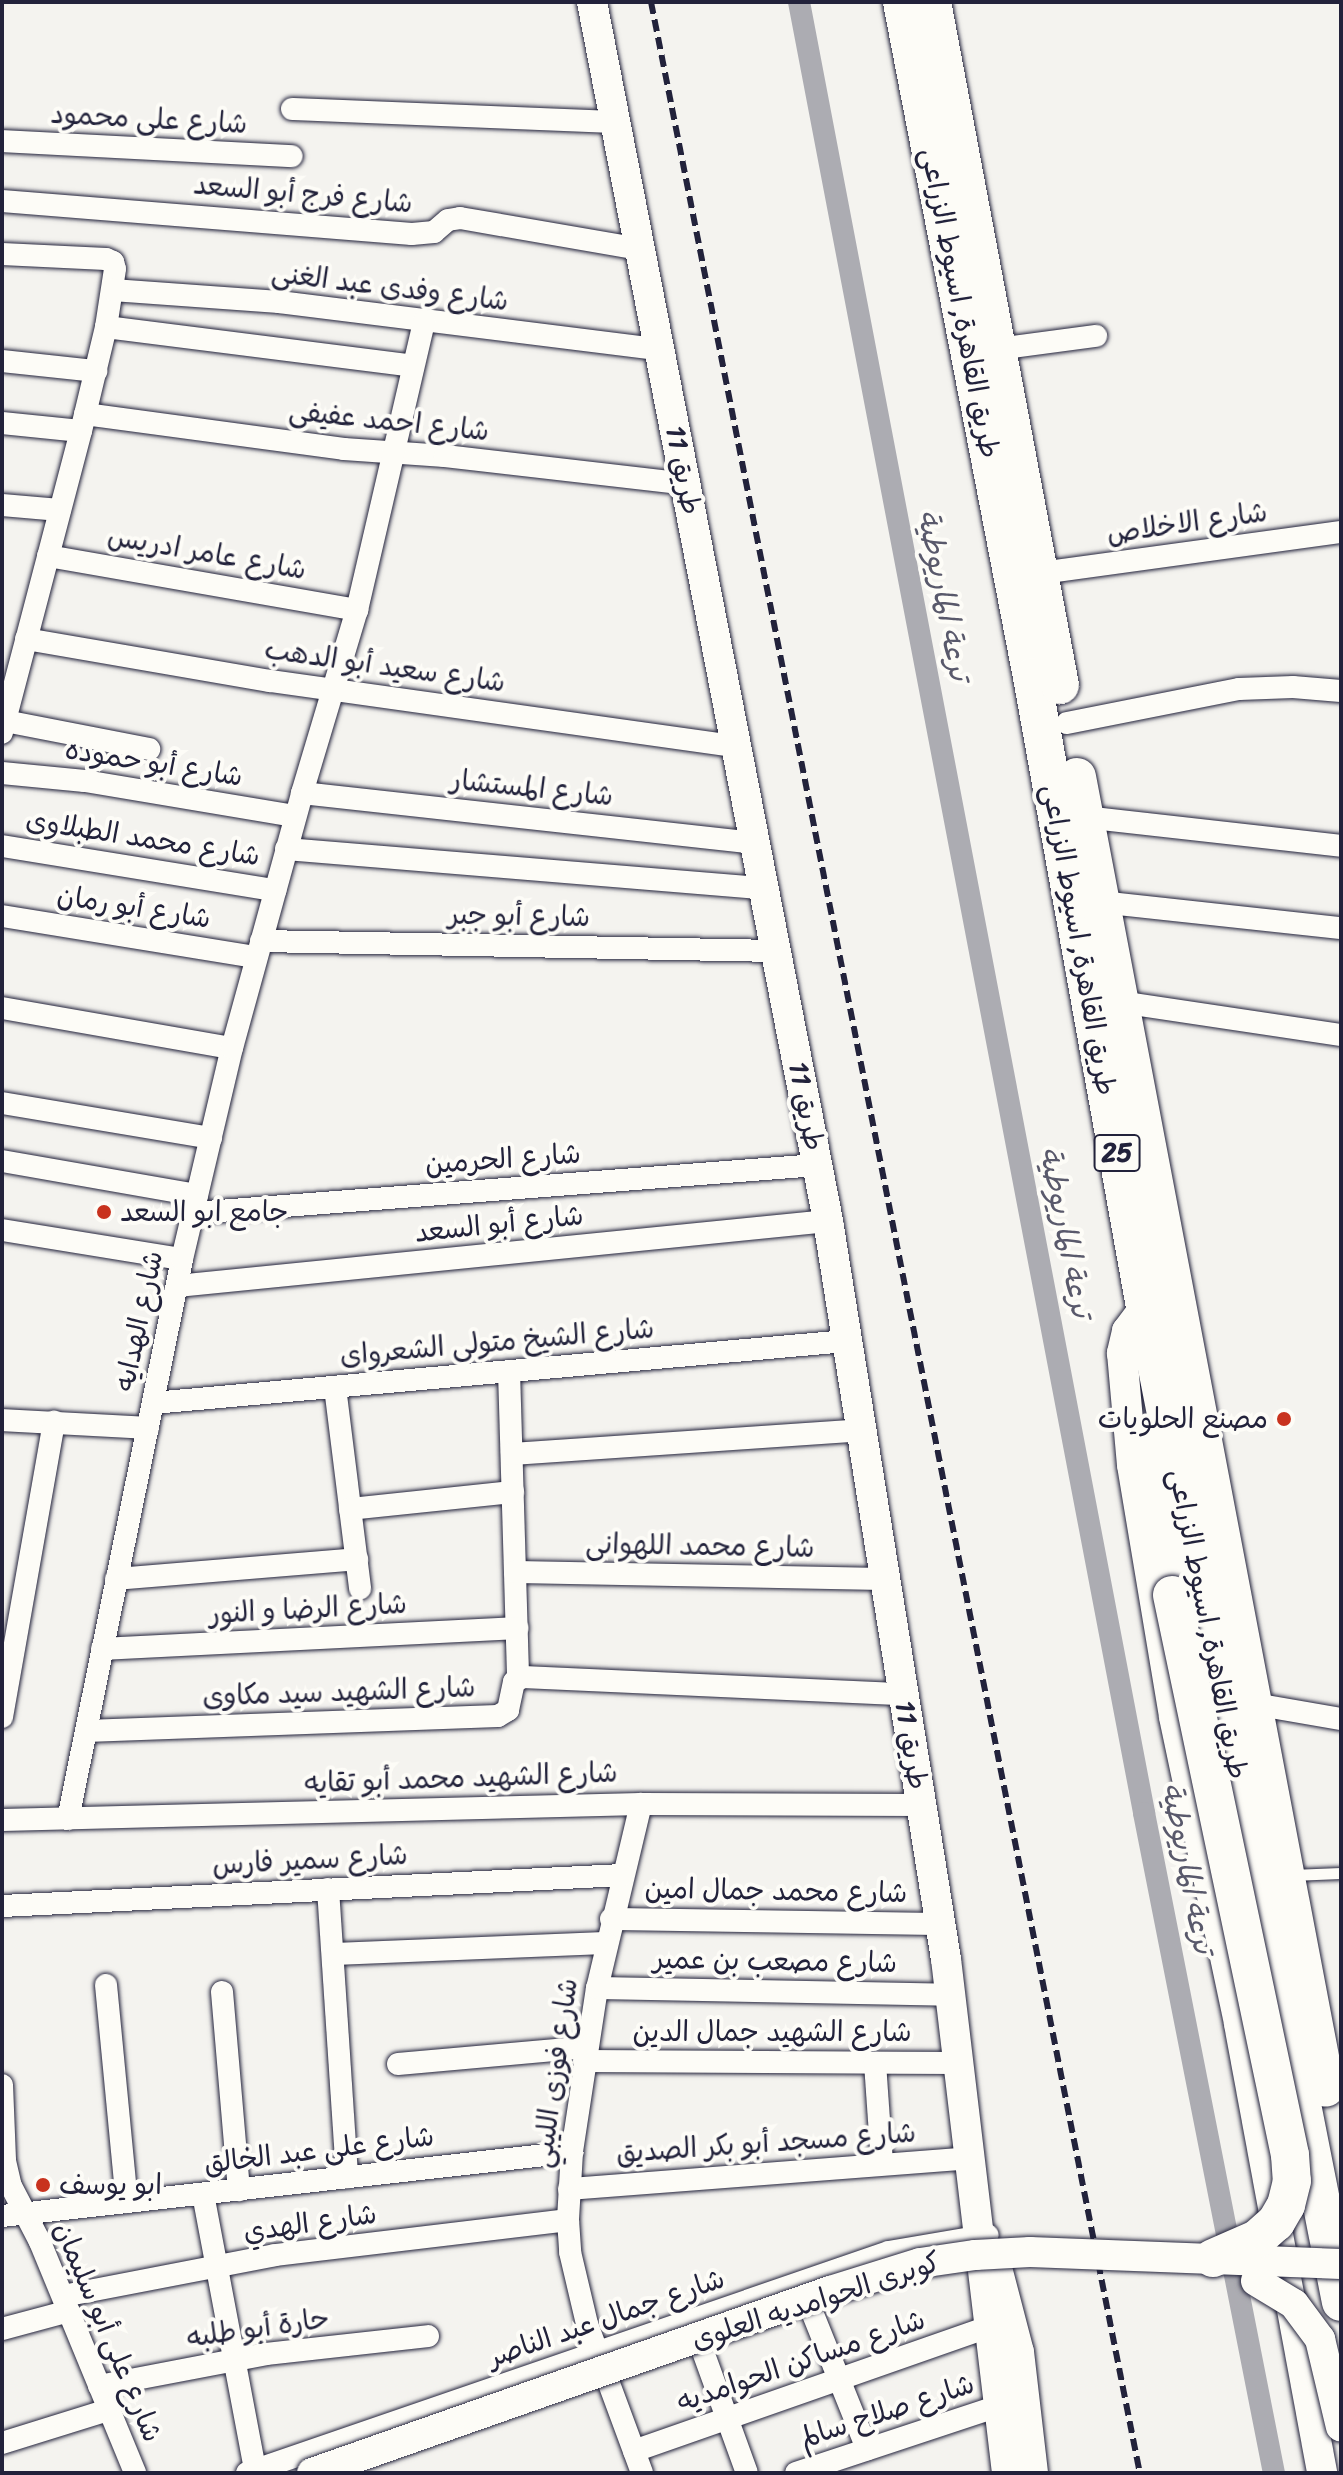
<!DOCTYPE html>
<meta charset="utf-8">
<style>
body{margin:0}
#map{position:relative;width:1343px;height:2475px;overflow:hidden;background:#f4f3ef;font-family:Sriracha,"Playpen Sans Arabic",sans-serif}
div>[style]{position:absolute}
.canal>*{height:22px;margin:-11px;padding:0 11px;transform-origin:11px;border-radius:11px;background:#acacb2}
.roads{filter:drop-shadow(0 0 2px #22223b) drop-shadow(0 0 2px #22223b)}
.lane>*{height:11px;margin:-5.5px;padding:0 5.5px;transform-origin:5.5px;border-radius:5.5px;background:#fdfcf7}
.street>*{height:22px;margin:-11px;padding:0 11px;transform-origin:11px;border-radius:11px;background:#fdfcf7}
.secondary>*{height:30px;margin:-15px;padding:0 15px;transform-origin:15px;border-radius:15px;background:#fdfcf7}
.highway>*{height:38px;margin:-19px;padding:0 19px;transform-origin:19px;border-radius:19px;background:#fdfcf7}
.rail>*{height:6px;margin-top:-3px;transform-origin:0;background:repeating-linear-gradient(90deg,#22223b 0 12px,transparent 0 18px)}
.bridges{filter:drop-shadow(0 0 2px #22223b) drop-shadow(0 0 2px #22223b)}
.secondary-bridge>*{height:30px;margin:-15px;padding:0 15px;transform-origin:15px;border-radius:15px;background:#fdfcf7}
.highway-bridge>*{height:38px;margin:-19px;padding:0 19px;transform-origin:19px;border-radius:19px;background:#fdfcf7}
.dots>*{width:22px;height:22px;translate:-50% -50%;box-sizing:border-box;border:4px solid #fdfcf7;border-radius:50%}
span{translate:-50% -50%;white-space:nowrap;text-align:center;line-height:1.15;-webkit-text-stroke:8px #fdfcf7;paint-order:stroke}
.shield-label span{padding:2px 6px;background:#fdfcf7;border:2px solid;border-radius:6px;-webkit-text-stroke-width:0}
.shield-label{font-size:26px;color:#22223b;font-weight:700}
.street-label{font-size:28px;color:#22223b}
.poi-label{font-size:28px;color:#22223b}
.left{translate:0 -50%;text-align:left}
.right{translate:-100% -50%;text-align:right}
.water-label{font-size:30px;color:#59596b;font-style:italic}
.frame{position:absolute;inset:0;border:4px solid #22223b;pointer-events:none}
</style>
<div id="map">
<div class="canal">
<i style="left:799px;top:2px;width:1844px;rotate:79.21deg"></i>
<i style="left:1144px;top:1813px;width:673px;rotate:78.86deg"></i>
</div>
<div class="roads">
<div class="lane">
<i style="left:1291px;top:1875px;width:50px;rotate:-2.3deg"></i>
</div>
<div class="street">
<i style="left:292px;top:109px;width:323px;rotate:2.3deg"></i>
<i style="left:2px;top:141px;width:290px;rotate:3deg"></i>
<i style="left:2px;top:201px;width:411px;rotate:4.6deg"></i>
<i style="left:412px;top:234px;width:22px;rotate:-5deg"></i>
<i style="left:434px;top:232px;width:18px;rotate:-41deg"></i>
<i style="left:448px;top:220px;width:12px;rotate:-9deg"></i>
<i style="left:460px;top:218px;width:183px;rotate:9.8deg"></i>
<i style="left:2px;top:254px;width:104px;rotate:2.8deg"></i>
<i style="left:106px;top:259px;width:8px;rotate:23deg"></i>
<i style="left:113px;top:262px;width:7px;rotate:74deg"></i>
<i style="left:115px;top:269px;width:59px;rotate:98.8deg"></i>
<i style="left:106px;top:327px;width:107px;rotate:103.5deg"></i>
<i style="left:81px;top:431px;width:312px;rotate:104.7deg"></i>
<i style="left:113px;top:290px;width:166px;rotate:4.1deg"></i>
<i style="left:279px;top:302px;width:383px;rotate:7.1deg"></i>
<i style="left:106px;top:327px;width:309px;rotate:7.2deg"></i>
<i style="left:998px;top:349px;width:99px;rotate:-7.6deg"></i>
<i style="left:2px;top:361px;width:95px;rotate:6.1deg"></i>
<i style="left:85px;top:414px;width:261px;rotate:7.7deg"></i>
<i style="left:344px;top:449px;width:101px;rotate:4deg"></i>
<i style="left:445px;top:456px;width:243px;rotate:6.6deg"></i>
<i style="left:2px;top:423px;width:79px;rotate:5.8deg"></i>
<i style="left:2px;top:505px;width:58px;rotate:4.9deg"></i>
<i style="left:48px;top:556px;width:314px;rotate:9.9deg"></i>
<i style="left:1041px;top:573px;width:303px;rotate:-7.8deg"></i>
<i style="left:26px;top:639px;width:248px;rotate:9.8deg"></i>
<i style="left:270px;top:681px;width:472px;rotate:8deg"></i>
<i style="left:5px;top:721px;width:147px;rotate:11deg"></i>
<i style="left:1067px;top:723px;width:175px;rotate:-11.2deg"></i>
<i style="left:1239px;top:689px;width:54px;rotate:-2.1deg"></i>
<i style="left:1293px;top:687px;width:48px;rotate:4.8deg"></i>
<i style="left:2px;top:773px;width:83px;rotate:5.5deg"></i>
<i style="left:85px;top:781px;width:213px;rotate:9.5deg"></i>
<i style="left:302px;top:793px;width:457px;rotate:6.3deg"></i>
<i style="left:1084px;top:817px;width:259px;rotate:6.4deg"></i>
<i style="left:2px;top:846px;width:277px;rotate:9.2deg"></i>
<i style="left:286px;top:849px;width:481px;rotate:4.7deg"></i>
<i style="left:1100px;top:902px;width:242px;rotate:6.2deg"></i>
<i style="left:2px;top:916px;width:257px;rotate:9.2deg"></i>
<i style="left:261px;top:941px;width:515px;rotate:1.11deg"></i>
<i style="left:1120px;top:1002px;width:223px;rotate:8.5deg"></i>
<i style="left:2px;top:1008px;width:233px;rotate:9.9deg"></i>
<i style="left:2px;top:1103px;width:212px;rotate:9.5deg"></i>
<i style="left:2px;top:1161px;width:198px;rotate:9.9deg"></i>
<i style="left:193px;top:1213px;width:626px;rotate:-4.4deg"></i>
<i style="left:2px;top:1230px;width:182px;rotate:9.2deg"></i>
<i style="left:177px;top:1286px;width:654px;rotate:-5.7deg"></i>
<i style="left:509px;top:1371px;width:308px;rotate:88.3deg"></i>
<i style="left:335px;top:1387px;width:203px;rotate:82.9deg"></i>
<i style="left:153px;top:1403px;width:697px;rotate:-5.11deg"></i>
<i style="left:2px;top:1420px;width:146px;rotate:3.1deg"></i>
<i style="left:512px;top:1454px;width:350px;rotate:-3.9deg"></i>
<i style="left:350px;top:1509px;width:164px;rotate:-6deg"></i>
<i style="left:515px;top:1572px;width:370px;rotate:1.1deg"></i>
<i style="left:116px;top:1579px;width:242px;rotate:-4.7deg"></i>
<i style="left:102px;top:1649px;width:416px;rotate:-2.9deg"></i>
<i style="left:1254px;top:1704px;width:88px;rotate:9.8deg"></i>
<i style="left:2px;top:1717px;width:300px;rotate:-80deg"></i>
<i style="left:86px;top:1731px;width:412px;rotate:-2.1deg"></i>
<i style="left:498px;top:1716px;width:12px;rotate:-31deg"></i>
<i style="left:508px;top:1710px;width:29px;rotate:-78deg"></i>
<i style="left:514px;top:1682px;width:10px;rotate:-29deg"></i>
<i style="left:523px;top:1677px;width:380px;rotate:2.6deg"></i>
<i style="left:641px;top:1804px;width:189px;rotate:103.4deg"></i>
<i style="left:597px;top:1988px;width:166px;rotate:98.7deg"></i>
<i style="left:572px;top:2152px;width:68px;rotate:93.4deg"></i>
<i style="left:568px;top:2220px;width:32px;rotate:86deg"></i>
<i style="left:570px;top:2252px;width:74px;rotate:76.7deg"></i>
<i style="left:587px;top:2324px;width:159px;rotate:69.7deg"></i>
<i style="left:68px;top:1819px;width:571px;rotate:-78.49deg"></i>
<i style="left:182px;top:1259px;width:217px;rotate:-76.7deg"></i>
<i style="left:232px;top:1048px;width:264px;rotate:-74.6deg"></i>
<i style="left:302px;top:793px;width:191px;rotate:-73.3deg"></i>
<i style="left:357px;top:610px;width:297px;rotate:-76.9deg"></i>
<i style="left:2px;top:1820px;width:639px;rotate:-1.43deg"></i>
<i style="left:641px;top:1804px;width:280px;rotate:0.2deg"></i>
<i style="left:328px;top:1889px;width:289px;rotate:86.2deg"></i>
<i style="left:2px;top:1906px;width:621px;rotate:-2.86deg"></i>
<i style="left:611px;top:1919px;width:330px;rotate:0.9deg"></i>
<i style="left:333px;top:1954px;width:273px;rotate:-2.3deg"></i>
<i style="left:106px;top:1985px;width:218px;rotate:84.5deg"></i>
<i style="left:597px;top:1988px;width:354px;rotate:1.1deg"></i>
<i style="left:222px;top:1992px;width:199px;rotate:85.1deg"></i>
<i style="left:584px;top:2061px;width:375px;rotate:0.3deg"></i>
<i style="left:875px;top:2063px;width:101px;rotate:86deg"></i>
<i style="left:398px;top:2064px;width:190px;rotate:-5.1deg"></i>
<i style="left:2px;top:2085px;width:76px;rotate:87.7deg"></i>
<i style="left:5px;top:2161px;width:26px;rotate:77deg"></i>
<i style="left:11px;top:2186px;width:63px;rotate:62.6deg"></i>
<i style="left:40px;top:2242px;width:250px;rotate:67.6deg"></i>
<i style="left:569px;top:2189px;width:400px;rotate:-4.4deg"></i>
<i style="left:203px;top:2194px;width:281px;rotate:79.3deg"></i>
<i style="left:2px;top:2216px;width:574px;rotate:-6.41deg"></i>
<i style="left:802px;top:2287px;width:175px;rotate:68.1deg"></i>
<i style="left:63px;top:2296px;width:216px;rotate:-10.9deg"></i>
<i style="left:275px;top:2255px;width:295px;rotate:-6.8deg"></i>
<i style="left:693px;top:2324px;width:158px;rotate:70.1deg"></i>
<i style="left:2px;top:2329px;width:69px;rotate:-15deg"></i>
<i style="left:99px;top:2386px;width:170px;rotate:-10.8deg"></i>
<i style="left:266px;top:2354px;width:163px;rotate:-6.3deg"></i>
<i style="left:2px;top:2443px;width:111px;rotate:-17.3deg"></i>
<i style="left:634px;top:2451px;width:375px;rotate:-19.3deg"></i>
<i style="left:247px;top:2473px;width:679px;rotate:-19deg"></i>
<i style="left:889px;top:2252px;width:100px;rotate:-9.7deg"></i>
<i style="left:796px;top:2473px;width:213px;rotate:-18.3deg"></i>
</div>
<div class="secondary">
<i style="left:592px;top:2px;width:1242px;rotate:79.04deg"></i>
<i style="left:828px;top:1221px;width:747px;rotate:80.92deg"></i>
<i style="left:946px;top:1959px;width:518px;rotate:83.23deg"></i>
<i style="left:1145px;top:1307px;width:30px;rotate:127deg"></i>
<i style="left:1127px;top:1331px;width:23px;rotate:103deg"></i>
<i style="left:1122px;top:1353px;width:112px;rotate:84.9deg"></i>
<i style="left:1132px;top:1465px;width:255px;rotate:80.5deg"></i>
<i style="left:1174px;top:1717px;width:314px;rotate:78deg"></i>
<i style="left:1239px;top:2024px;width:457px;rotate:79.5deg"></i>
<i style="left:995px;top:2260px;width:95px;rotate:75.4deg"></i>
<i style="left:1019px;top:2352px;width:122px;rotate:83.4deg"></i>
</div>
<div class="highway">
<i style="left:902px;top:2px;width:687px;rotate:79.1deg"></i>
<i style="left:1032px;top:677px;width:640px;rotate:79.83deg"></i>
<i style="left:1145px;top:1307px;width:1014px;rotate:78.86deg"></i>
<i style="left:932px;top:2px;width:695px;rotate:79.39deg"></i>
<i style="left:1077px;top:777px;width:1334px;rotate:79.25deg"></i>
<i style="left:1151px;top:1449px;width:148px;rotate:81.8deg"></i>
</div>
</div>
<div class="rail">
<i style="left:651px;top:2px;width:2519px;rotate:78.81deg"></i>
</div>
<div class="bridges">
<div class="secondary-bridge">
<i style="left:1256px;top:2281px;width:44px;rotate:31.2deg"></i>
<i style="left:1294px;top:2304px;width:44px;rotate:53.4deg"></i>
<i style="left:1320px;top:2339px;width:90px;rotate:76.6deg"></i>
<i style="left:312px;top:2473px;width:549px;rotate:-19.36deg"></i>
<i style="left:830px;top:2291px;width:94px;rotate:-17.3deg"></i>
<i style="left:920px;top:2263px;width:56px;rotate:-8.3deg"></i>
<i style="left:975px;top:2255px;width:55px;rotate:-3.1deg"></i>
<i style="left:1030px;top:2252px;width:311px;rotate:2.2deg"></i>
</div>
<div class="highway-bridge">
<i style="left:1172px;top:1595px;width:572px;rotate:78.1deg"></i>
<i style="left:1290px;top:2155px;width:26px;rotate:86deg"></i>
<i style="left:1292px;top:2181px;width:25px;rotate:104deg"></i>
<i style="left:1286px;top:2205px;width:20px;rotate:120deg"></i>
<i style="left:1276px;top:2222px;width:25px;rotate:138deg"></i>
<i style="left:1257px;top:2239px;width:48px;rotate:156.6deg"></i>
</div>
</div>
<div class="dots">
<i style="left:104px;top:1212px;background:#c8321e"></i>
<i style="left:1284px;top:1419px;background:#c8321e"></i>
<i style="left:43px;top:2185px;background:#c8321e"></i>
</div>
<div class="shield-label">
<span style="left:1117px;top:1153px">25</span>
</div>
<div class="street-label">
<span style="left:149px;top:119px;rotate:3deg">شارع على محمود</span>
<span style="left:303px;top:194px;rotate:5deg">شارع فرج أبو السعد</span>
<span style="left:390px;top:287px;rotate:7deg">شارع وفدى عبد الغنى</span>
<span style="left:960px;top:303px;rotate:79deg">طريق القاهرة, اسيوط الزراعى</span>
<span style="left:389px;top:421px;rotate:6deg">شارع احمد عفيفى</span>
<span style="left:683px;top:470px;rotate:79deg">طريق 11</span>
<span style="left:1187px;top:523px;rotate:-8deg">شارع الاخلاص</span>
<span style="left:207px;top:553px;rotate:10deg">شارع عامر ادريس</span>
<span style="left:385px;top:666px;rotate:8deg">شارع سعيد أبو الدهب</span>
<span style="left:154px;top:763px;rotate:9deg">شارع أبو حموده</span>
<span style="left:532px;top:788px;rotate:6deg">شارع المستشار</span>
<span style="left:143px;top:838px;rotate:9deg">شارع محمد الطبلاوى</span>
<span style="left:134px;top:907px;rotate:9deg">شارع أبو رمان</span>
<span style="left:519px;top:916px;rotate:1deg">شارع أبو جبر</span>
<span style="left:1079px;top:940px;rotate:80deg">طريق القاهرة, اسيوط الزراعى</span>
<span style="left:806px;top:1106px;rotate:79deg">طريق 11</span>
<span style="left:503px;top:1159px;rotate:-4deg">شارع الحرمين</span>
<span style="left:499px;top:1224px;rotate:-6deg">شارع أبو السعد</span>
<span style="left:139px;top:1321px;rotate:-78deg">شارع الهدايه</span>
<span style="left:497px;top:1342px;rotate:-5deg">شارع الشيخ متولى الشعرواى</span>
<span style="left:700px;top:1546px;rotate:1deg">شارع محمد اللهوانى</span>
<span style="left:308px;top:1609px;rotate:-3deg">شارع الرضا و النور</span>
<span style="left:1208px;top:1624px;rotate:79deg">طريق القاهرة, اسيوط الزراعى</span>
<span style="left:339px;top:1692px;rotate:-2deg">شارع الشهيد سيد مكاوى</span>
<span style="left:911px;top:1745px;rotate:81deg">طريق 11</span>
<span style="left:461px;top:1778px;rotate:-2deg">شارع الشهيد محمد أبو تقايه</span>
<span style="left:310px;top:1860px;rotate:-3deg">شارع سمير فارس</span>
<span style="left:776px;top:1891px;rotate:1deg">شارع محمد جمال امين</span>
<span style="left:775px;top:1961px;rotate:1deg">شارع مصعب بن عمير</span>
<span style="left:772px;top:2032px">شارع الشهيد جمال الدين</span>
<span style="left:555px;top:2073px;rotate:-82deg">شارع فوزى الليبي</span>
<span style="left:766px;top:2143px;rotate:-4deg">شارع مسجد أبو بكر الصديق</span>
<span style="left:319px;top:2150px;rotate:-7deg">شارع على عبد الخالق</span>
<span style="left:310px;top:2223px;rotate:-8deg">شارع الهدي</span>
<span style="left:816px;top:2301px;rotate:-18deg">كوبرى الحوامديه العلوى</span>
<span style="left:606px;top:2318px;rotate:-19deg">شارع جمال عبد الناصر</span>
<span style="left:258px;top:2328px;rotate:-8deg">حارة أبو طلبه</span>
<span style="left:108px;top:2332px;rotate:67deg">شارع على أبو سليمان</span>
<span style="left:801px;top:2361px;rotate:-19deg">شارع مساكن الحوامديه</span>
<span style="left:887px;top:2411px;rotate:-18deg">شارع صلاح سالم</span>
</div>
<div class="poi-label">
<span class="left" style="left:120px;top:1212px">جامع ابو السعد</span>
<span class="right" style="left:1268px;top:1419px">مصنع الحلويات</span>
<span class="left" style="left:59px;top:2185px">ابو يوسف</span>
</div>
<div class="water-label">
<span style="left:944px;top:595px;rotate:79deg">ترعة الماريوطية</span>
<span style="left:1066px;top:1232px;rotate:79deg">ترعة الماريوطية</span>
<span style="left:1188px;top:1868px;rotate:79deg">ترعة الماريوطية</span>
</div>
<div class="frame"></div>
</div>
